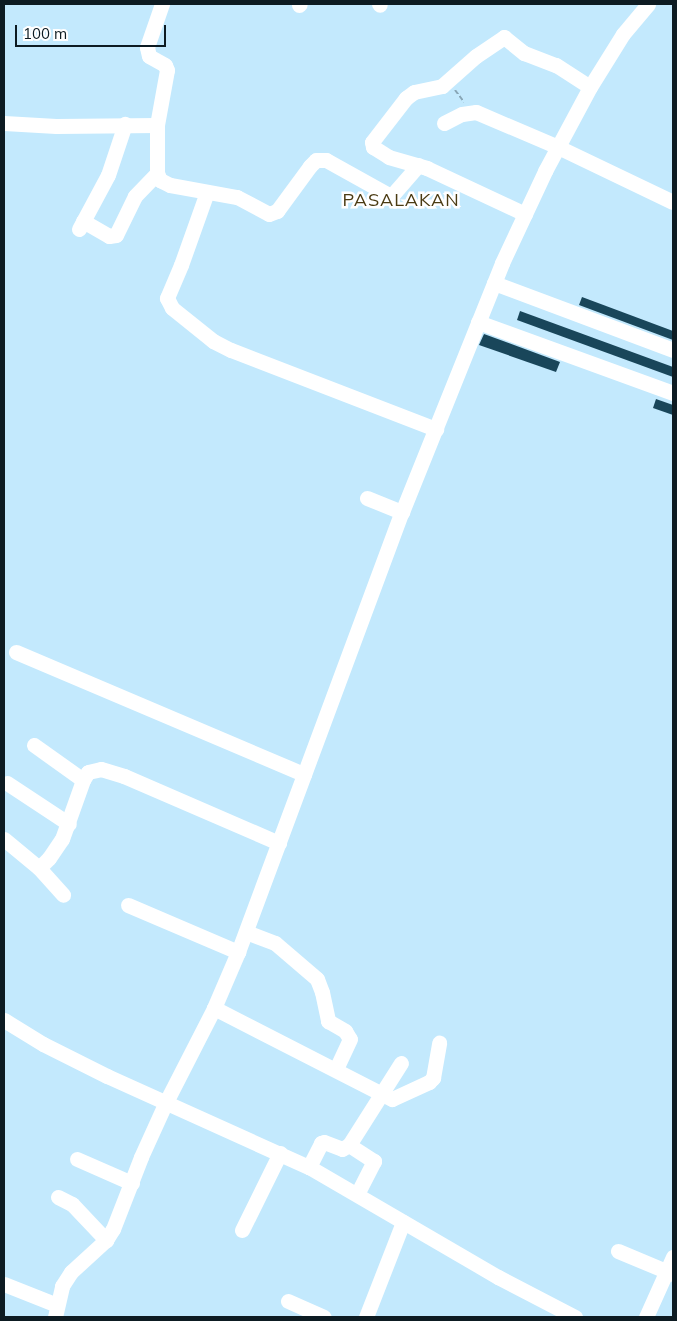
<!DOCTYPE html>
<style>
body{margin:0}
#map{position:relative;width:677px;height:1321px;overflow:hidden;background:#c3e9fd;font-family:Mulish,sans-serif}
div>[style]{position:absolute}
.building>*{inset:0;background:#19465a}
.path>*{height:2px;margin-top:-1px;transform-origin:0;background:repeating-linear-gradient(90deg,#87a5b5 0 5px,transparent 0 7.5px)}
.minor>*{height:15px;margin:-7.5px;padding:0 7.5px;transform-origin:7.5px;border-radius:7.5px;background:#fff}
span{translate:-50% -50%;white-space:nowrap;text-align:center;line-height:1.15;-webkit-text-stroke:5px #fff;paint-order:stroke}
.quarter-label{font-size:18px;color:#4a3b13;letter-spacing:1px}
.frame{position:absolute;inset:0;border:5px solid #0d1b22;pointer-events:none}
.scale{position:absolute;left:15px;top:25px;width:151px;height:22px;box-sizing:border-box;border:2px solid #0d1b22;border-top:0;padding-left:6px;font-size:15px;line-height:18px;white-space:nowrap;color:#0d1b22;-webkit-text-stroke:4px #fff;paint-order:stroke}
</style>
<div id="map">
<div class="building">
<i style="clip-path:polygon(582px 297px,673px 331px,673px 340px,579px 305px)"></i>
<i style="clip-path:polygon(520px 311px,673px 367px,673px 377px,517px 320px)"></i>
<i style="clip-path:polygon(484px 334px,560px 362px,556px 372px,479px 345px)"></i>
<i style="clip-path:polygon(656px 399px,673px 405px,673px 415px,653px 408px)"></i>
</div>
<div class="path">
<i style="left:455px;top:90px;width:15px;rotate:53deg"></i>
</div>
<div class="minor">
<i style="left:379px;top:4px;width:1px;rotate:45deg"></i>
<i style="left:299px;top:5px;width:1px;rotate:-45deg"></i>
<i style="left:4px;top:123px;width:52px;rotate:3.3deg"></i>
<i style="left:56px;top:126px;width:101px;rotate:-0.6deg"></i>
<i style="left:157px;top:125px;width:48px;rotate:90deg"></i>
<i style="left:157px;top:173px;width:8px;rotate:67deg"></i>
<i style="left:160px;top:180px;width:11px;rotate:27deg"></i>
<i style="left:170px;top:185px;width:68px;rotate:10.2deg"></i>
<i style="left:237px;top:197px;width:36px;rotate:28deg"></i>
<i style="left:269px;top:214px;width:9px;rotate:-21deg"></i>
<i style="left:277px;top:211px;width:56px;rotate:-53.7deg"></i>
<i style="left:310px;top:166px;width:8px;rotate:-45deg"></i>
<i style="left:316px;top:160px;width:10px"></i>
<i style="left:326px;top:160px;width:72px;rotate:29.1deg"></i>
<i style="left:389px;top:195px;width:5px;rotate:-22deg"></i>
<i style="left:394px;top:193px;width:37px;rotate:-49deg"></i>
<i style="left:444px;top:123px;width:20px;rotate:-27deg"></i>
<i style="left:462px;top:114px;width:14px;rotate:-8deg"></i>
<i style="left:476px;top:112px;width:89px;rotate:23.1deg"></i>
<i style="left:558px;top:147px;width:127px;rotate:25.6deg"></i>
<i style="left:157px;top:125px;width:56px;rotate:-79.7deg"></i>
<i style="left:167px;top:70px;width:5px;rotate:-112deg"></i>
<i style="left:165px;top:65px;width:18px;rotate:-151deg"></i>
<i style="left:149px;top:56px;width:9px;rotate:-103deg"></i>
<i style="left:147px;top:47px;width:46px;rotate:-70.8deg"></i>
<i style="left:207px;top:192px;width:77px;rotate:109.6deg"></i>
<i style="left:181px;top:265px;width:36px;rotate:113deg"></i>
<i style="left:167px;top:298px;width:11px;rotate:63deg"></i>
<i style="left:172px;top:308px;width:53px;rotate:38.8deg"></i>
<i style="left:213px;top:341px;width:20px;rotate:27deg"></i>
<i style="left:231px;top:350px;width:220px;rotate:21.1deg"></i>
<i style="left:525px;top:214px;width:108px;rotate:-154.9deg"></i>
<i style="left:427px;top:168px;width:40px;rotate:-164deg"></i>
<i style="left:389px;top:157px;width:19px;rotate:-148deg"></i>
<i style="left:373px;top:147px;width:5px;rotate:-101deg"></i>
<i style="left:372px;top:142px;width:56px;rotate:-52.3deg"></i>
<i style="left:406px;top:98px;width:10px;rotate:-37deg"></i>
<i style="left:414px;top:92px;width:29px;rotate:-12deg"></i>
<i style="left:442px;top:86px;width:45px;rotate:-41.4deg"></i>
<i style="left:476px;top:56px;width:34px;rotate:-34deg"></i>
<i style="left:504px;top:37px;width:26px;rotate:39deg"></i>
<i style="left:524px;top:53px;width:34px;rotate:21deg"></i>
<i style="left:556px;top:65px;width:40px;rotate:32.9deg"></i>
<i style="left:83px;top:221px;width:30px;rotate:30deg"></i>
<i style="left:109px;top:236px;width:7px;rotate:-8deg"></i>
<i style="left:116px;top:235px;width:43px;rotate:-64deg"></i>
<i style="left:135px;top:196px;width:32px;rotate:-46deg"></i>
<i style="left:79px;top:229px;width:61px;rotate:-61.8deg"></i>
<i style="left:108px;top:175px;width:54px;rotate:-71.6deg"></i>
<i style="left:494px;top:283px;width:191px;rotate:20.5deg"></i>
<i style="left:478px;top:322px;width:208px;rotate:20deg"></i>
<i style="left:367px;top:498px;width:38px;rotate:22deg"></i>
<i style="left:16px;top:652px;width:313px;rotate:23deg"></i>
<i style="left:34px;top:745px;width:60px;rotate:35.5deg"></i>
<i style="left:7px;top:783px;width:74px;rotate:33.5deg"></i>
<i style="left:4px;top:839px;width:45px;rotate:39.6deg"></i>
<i style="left:39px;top:868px;width:14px;rotate:-45deg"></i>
<i style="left:49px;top:858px;width:23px;rotate:-56deg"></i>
<i style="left:62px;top:839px;width:63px;rotate:-70.4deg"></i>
<i style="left:83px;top:780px;width:9px;rotate:-58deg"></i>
<i style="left:88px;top:772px;width:13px;rotate:-13deg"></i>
<i style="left:101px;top:769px;width:24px;rotate:17deg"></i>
<i style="left:124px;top:776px;width:169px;rotate:23.4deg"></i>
<i style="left:39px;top:868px;width:36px;rotate:48deg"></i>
<i style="left:128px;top:905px;width:120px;rotate:23.1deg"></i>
<i style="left:246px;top:932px;width:31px;rotate:21deg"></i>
<i style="left:275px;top:943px;width:55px;rotate:40.6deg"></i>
<i style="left:317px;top:979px;width:14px;rotate:69deg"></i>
<i style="left:322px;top:992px;width:30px;rotate:78deg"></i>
<i style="left:328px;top:1021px;width:20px;rotate:30deg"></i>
<i style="left:345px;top:1031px;width:9px;rotate:58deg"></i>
<i style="left:350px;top:1039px;width:33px;rotate:115deg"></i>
<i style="left:214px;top:1008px;width:200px;rotate:27.1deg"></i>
<i style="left:392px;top:1099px;width:41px;rotate:-24.7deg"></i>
<i style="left:429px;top:1082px;width:6px;rotate:-45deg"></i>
<i style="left:433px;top:1078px;width:36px;rotate:-80deg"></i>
<i style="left:4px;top:1020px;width:46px;rotate:31.6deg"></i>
<i style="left:43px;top:1044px;width:72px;rotate:26.6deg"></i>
<i style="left:107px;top:1076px;width:222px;rotate:24.3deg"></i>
<i style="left:309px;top:1167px;width:219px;rotate:30.2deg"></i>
<i style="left:498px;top:1277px;width:87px;rotate:27.5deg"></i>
<i style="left:349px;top:1145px;width:30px;rotate:33deg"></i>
<i style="left:374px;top:1161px;width:37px;rotate:117deg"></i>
<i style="left:77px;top:1159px;width:60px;rotate:23.6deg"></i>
<i style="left:309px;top:1167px;width:27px;rotate:-63deg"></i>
<i style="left:321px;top:1143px;width:3px;rotate:-18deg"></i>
<i style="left:324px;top:1142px;width:19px;rotate:21deg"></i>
<i style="left:342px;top:1149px;width:8px;rotate:-30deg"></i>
<i style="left:349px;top:1145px;width:97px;rotate:-57.6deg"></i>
<i style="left:58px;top:1197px;width:16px;rotate:27deg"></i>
<i style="left:72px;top:1204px;width:50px;rotate:46.6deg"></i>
<i style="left:242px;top:1230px;width:86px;rotate:-63.7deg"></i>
<i style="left:618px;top:1251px;width:60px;rotate:22.7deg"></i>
<i style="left:4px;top:1284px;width:57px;rotate:21.6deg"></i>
<i style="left:288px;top:1301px;width:39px;rotate:24deg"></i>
<i style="left:55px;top:1317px;width:32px;rotate:-77deg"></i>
<i style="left:62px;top:1286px;width:17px;rotate:-57deg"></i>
<i style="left:71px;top:1272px;width:47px;rotate:-42.4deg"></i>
<i style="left:106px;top:1240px;width:13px;rotate:-58deg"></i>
<i style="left:113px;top:1229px;width:77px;rotate:-68.7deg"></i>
<i style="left:141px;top:1157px;width:60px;rotate:-65.6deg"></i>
<i style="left:166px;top:1102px;width:106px;rotate:-62.9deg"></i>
<i style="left:214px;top:1008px;width:61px;rotate:-66.8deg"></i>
<i style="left:238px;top:952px;width:470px;rotate:-69.6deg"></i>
<i style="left:402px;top:512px;width:268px;rotate:-68.1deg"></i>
<i style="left:502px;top:263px;width:102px;rotate:-64.9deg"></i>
<i style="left:545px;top:171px;width:95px;rotate:-61.8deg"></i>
<i style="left:590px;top:87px;width:62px;rotate:-58.1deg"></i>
<i style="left:623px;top:34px;width:39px;rotate:-50deg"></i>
<i style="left:366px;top:1317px;width:102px;rotate:-68.7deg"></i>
<i style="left:646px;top:1317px;width:66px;rotate:-65.8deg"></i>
</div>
<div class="quarter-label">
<span style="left:401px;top:200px">PASALAKAN</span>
</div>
<div class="frame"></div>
<div class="scale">100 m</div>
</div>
